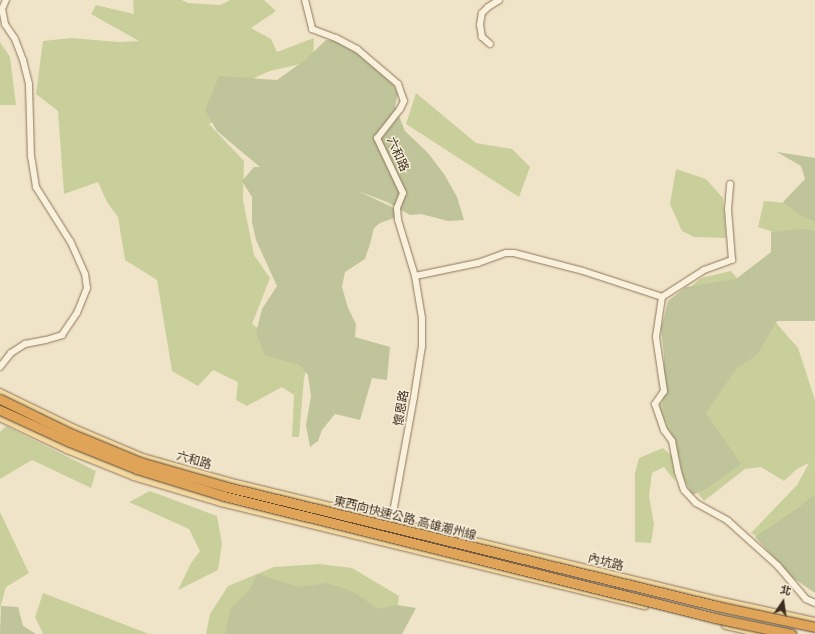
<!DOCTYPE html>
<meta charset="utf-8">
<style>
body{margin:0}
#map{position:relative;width:815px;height:634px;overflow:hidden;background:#f0e4c8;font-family:"IBM Plex Serif","Noto Sans TC",serif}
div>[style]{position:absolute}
.green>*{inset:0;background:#c9cf9b}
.cemetery>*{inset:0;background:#bfc49a}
.roads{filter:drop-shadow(0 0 1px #8d765c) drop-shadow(0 0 1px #8d765c)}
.minor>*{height:6px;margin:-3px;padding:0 3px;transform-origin:3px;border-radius:3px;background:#faf1dc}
.major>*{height:8px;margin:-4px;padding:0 4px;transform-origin:4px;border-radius:4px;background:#f3d9a0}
.bridges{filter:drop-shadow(0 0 1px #5b4430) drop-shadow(0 0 1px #5b4430)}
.highway-bridge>*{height:9px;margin:-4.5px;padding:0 4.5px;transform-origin:4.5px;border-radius:4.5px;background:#e0a458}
span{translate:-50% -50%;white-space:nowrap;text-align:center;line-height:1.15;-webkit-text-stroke:3px #f7eed8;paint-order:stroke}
.street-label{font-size:12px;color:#3d2e20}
.north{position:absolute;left:763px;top:582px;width:40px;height:40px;-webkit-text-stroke:3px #f7eed8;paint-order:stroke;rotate:13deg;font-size:11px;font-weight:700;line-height:16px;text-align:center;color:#3d2e20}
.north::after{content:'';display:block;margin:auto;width:14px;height:18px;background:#3d2e20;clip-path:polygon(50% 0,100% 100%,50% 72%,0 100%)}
</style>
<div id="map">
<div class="green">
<i style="clip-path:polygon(133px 0,182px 0,188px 3px,220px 5px,230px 0,264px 0,276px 11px,251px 28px,271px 39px,277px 52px,314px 38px,313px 61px,270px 71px,236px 86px,253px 101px,209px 124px,244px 161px,243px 200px,254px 255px,270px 278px,252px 324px,282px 345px,314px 340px,304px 378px,299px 437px,292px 437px,294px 395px,282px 387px,247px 406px,236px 400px,238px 382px,213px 370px,198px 386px,172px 371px,157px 280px,125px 260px,118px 217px,107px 202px,98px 182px,64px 194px,58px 111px,36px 94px,43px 41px,71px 38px,119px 42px,139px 41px,91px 14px,96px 5px,134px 14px)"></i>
<i style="clip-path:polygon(0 42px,10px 57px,16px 105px,0 105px)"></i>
<i style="clip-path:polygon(416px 93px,476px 143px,512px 149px,530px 167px,519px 197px,406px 124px)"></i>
<i style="clip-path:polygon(676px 169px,706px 179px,723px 198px,726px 238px,694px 237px,682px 231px,670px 204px)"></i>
<i style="clip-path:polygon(764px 201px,810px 205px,815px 208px,815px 246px,758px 227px)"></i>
<i style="clip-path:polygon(731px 271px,798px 348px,815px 400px,815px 515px,762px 539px,751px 533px,797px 485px,809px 463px,797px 469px,784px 481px,761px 467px,745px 469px,704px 501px,689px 482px,659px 407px,671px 383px,675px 301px,701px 278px)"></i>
<i style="clip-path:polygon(6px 426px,96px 471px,91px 488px,32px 460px,0 479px,0 432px)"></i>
<i style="clip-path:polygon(663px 448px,673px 457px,675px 481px,664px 467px,652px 473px,649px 496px,654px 524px,651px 543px,635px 542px,635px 473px,639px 458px)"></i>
<i style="clip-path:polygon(150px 491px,217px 516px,222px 544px,218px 570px,178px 590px,191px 563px,200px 551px,189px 529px,129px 502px)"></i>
<i style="clip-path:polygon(0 512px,29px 573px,6px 587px,0 608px)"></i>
<i style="clip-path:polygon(319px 564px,352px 568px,399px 596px,396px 622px,382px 634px,206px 634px,210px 614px,228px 586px,274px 567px)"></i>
<i style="clip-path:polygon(43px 593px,149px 634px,43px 634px,35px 617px)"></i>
</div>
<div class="cemetery">
<i style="clip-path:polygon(326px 40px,343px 41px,393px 84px,398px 94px,395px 106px,405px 131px,428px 153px,444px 174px,457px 197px,464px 220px,448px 221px,421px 214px,410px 215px,387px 202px,358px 191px,394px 208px,394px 218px,380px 223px,374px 228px,370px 244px,365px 259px,345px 272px,342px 287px,348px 308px,356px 324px,355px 337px,390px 347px,387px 380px,372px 378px,360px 420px,335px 414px,322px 430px,318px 441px,310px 447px,306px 425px,311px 396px,308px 375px,300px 365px,265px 355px,256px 333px,262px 309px,277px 286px,256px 240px,252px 222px,252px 197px,242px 181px,254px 167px,260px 167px,217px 131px,205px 110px,219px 76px,277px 80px,305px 60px)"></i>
<i style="clip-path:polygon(777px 152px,815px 158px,815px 222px,800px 215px,783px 202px,805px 179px,801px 166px)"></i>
<i style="clip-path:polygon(802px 229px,815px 230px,815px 321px,777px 321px,757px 355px,737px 368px,706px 413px,741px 464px,706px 489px,692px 495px,683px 477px,676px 443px,663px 411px,664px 356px,661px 329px,668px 301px,686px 287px,736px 279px,771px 252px,771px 232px)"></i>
<i style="clip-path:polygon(815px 494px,815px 593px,793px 578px,755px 537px,798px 508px)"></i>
<i style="clip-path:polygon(257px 574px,299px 587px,327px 583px,354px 592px,378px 609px,397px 605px,416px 608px,402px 634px,225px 634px,231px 608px,249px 590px)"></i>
<i style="clip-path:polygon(1px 606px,18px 607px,23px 626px,36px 634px,0 634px)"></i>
</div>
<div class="roads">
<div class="minor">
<i style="left:305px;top:0;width:30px;rotate:76deg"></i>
<i style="left:312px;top:29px;width:26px;rotate:21deg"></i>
<i style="left:336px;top:38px;width:24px;rotate:28deg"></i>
<i style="left:357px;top:49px;width:54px;rotate:40.5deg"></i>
<i style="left:398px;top:84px;width:18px;rotate:71deg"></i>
<i style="left:404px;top:101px;width:9px;rotate:117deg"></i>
<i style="left:400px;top:109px;width:37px;rotate:128deg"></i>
<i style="left:377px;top:138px;width:61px;rotate:64.7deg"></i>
<i style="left:403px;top:193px;width:16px;rotate:112deg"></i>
<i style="left:397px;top:208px;width:12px;rotate:85deg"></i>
<i style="left:398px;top:220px;width:59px;rotate:73.1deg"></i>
<i style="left:415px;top:276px;width:43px;rotate:80.5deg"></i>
<i style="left:422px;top:318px;width:28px;rotate:90deg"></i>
<i style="left:422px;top:346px;width:52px;rotate:98.9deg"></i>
<i style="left:414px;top:397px;width:145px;rotate:100.3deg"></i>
<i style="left:490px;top:44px;width:11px;rotate:-139deg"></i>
<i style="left:482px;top:37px;width:12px;rotate:-99deg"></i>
<i style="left:480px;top:25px;width:12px;rotate:-81deg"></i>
<i style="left:482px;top:13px;width:8px;rotate:-45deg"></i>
<i style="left:488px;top:7px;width:13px;rotate:-32deg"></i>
<i style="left:415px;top:276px;width:64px;rotate:-11.7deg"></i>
<i style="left:478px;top:263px;width:30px;rotate:-20deg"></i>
<i style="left:506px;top:253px;width:8px"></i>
<i style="left:514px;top:253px;width:71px;rotate:14.6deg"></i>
<i style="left:583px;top:271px;width:83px;rotate:18.2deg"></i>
<i style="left:662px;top:297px;width:40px;rotate:98.5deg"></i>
<i style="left:656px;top:337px;width:55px;rotate:81.6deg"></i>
<i style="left:664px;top:391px;width:16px;rotate:125deg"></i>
<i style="left:655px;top:404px;width:28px;rotate:71deg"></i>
<i style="left:664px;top:430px;width:14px;rotate:54deg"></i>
<i style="left:672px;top:441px;width:32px;rotate:79deg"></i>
<i style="left:678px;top:472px;width:19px;rotate:72deg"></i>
<i style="left:684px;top:490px;width:18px;rotate:47deg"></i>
<i style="left:696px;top:503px;width:37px;rotate:29deg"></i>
<i style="left:728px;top:521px;width:67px;rotate:42deg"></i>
<i style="left:778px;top:566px;width:43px;rotate:49.7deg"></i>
<i style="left:806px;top:599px;width:10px;rotate:24deg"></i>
<i style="left:662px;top:297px;width:50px;rotate:-32.7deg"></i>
<i style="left:704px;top:270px;width:30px;rotate:-20deg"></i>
<i style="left:732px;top:260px;width:51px;rotate:-94.5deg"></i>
<i style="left:728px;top:209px;width:25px;rotate:-85deg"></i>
<i style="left:0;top:367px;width:18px;rotate:-52deg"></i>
<i style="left:11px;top:353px;width:17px;rotate:-33deg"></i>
<i style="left:25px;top:344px;width:21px;rotate:-11deg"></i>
<i style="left:46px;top:340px;width:17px;rotate:-17deg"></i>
<i style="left:62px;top:335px;width:27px;rotate:-56deg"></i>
<i style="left:77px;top:313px;width:27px;rotate:-68deg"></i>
<i style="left:87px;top:288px;width:14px;rotate:-98deg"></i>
<i style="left:85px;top:274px;width:36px;rotate:-114deg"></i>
<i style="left:70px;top:241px;width:64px;rotate:-122.2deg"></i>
<i style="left:36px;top:187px;width:30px;rotate:-99deg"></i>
<i style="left:31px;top:157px;width:73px;rotate:-91.6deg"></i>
<i style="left:29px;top:84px;width:25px;rotate:-104deg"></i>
<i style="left:23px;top:60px;width:22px;rotate:-111deg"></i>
<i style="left:15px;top:39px;width:18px;rotate:-124deg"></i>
<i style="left:5px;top:24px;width:15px;rotate:-101deg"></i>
<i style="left:2px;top:9px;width:10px;rotate:-66deg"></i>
</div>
<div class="major">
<i style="left:0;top:393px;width:82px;rotate:25.9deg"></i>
<i style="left:74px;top:429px;width:75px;rotate:22.8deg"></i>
<i style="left:143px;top:458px;width:88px;rotate:15.8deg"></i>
<i style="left:228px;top:482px;width:504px;rotate:13.65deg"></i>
<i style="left:718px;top:601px;width:99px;rotate:12.2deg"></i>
<i style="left:0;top:417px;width:74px;rotate:25.5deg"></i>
<i style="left:67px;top:449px;width:72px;rotate:21.9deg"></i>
<i style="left:134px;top:476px;width:91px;rotate:16.6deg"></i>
<i style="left:221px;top:502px;width:436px;rotate:13.7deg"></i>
<i style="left:726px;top:625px;width:41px;rotate:12.7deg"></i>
</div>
</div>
<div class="bridges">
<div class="highway-bridge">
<i style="left:0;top:399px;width:80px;rotate:25.9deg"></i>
<i style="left:72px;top:434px;width:74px;rotate:22.4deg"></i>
<i style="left:140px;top:462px;width:91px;rotate:16deg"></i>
<i style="left:227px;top:487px;width:504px;rotate:13.65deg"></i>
<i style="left:717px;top:606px;width:100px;rotate:12.1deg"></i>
<i style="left:0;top:410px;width:77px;rotate:24.6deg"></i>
<i style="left:70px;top:442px;width:72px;rotate:21.9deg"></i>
<i style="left:137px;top:469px;width:91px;rotate:17.2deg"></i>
<i style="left:224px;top:496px;width:506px;rotate:13.95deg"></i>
<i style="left:715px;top:618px;width:78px;rotate:11.9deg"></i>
</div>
</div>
<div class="street-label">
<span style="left:398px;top:154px;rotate:66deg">六和路</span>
<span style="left:401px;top:408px;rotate:-80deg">懷恩路</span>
<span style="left:194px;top:460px;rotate:16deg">六和路</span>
<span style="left:405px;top:518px;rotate:14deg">東西向快速公路 高雄潮州線</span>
<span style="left:606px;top:562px;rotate:14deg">內坑路</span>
</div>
<div class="north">北</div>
</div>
